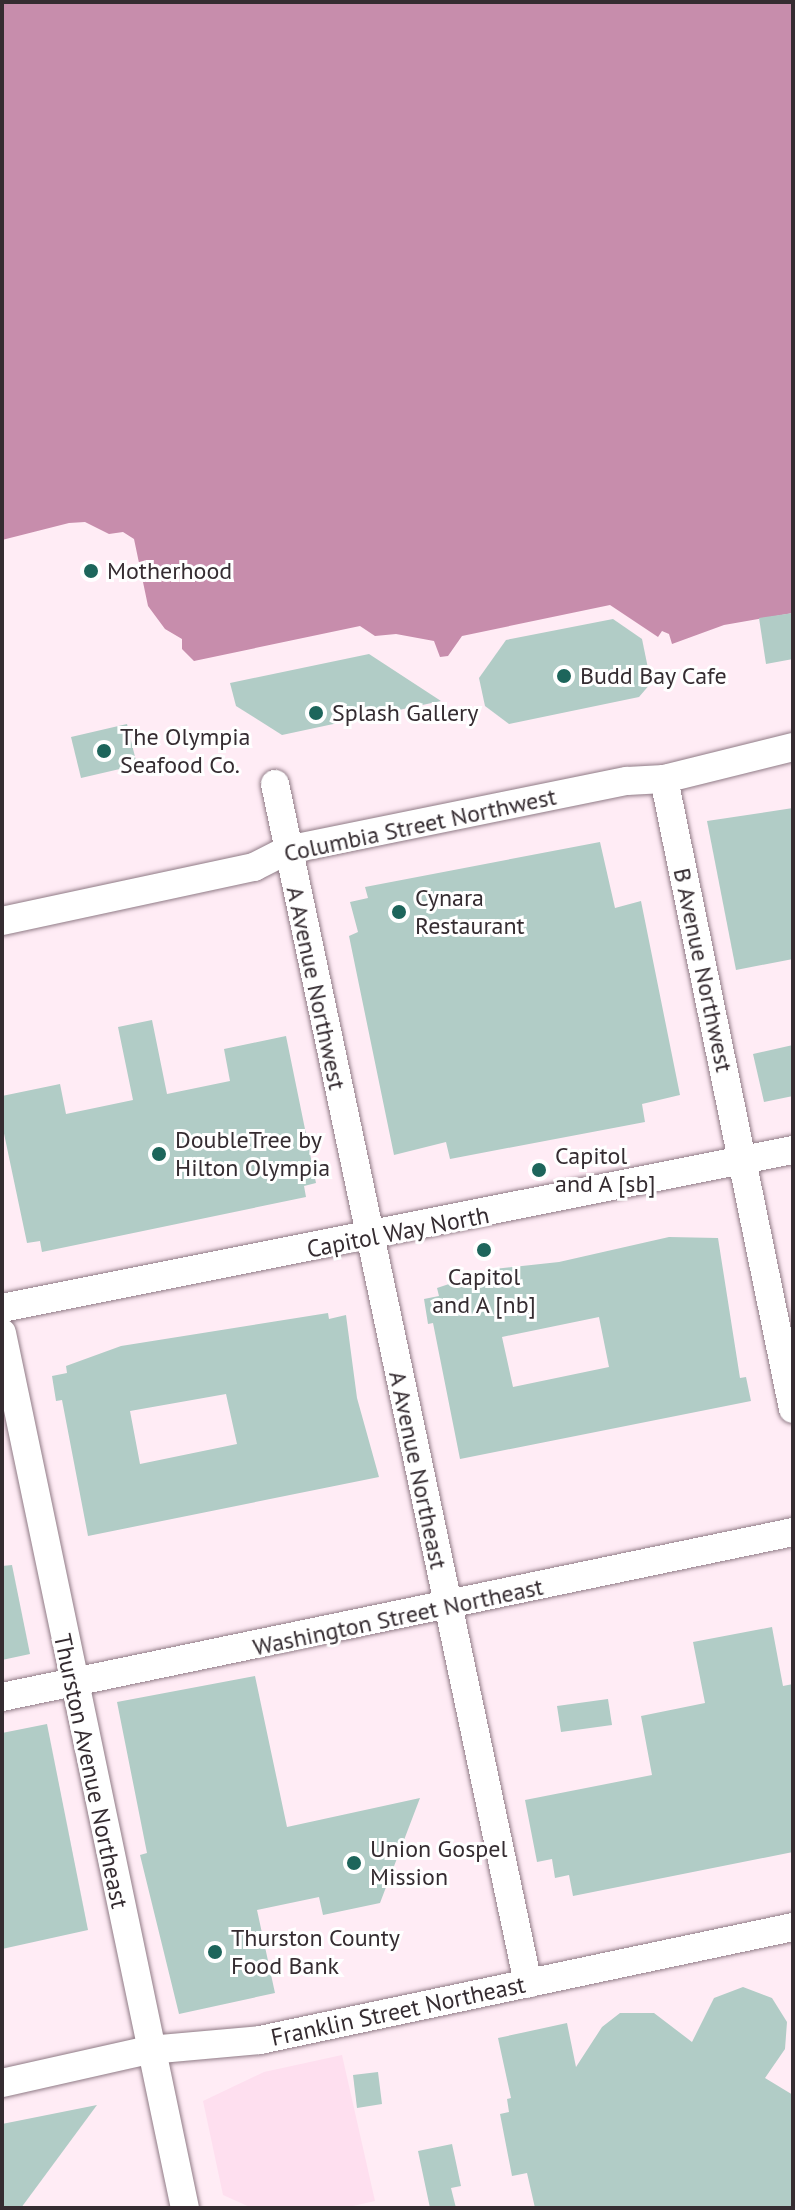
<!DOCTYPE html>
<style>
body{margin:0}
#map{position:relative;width:795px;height:2210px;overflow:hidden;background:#ffecf5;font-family:"PT Sans",sans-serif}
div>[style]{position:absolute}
.built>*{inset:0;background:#fedfef}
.water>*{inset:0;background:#c78dac}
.building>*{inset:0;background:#b1ccc6}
.roads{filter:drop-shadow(0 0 2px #907b86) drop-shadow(0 0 2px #907b86)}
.minor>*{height:28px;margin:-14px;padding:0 14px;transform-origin:14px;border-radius:14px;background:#fff}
.dots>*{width:22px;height:22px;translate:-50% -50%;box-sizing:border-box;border:4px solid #fff;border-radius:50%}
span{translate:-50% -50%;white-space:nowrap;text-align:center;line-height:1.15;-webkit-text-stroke:6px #fff;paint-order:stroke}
.poi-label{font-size:24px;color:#352c31}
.left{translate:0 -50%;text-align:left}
.street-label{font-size:24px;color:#352c31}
.frame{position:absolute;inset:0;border:4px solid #352c31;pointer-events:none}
</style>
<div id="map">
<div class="built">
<i style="clip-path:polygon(342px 2055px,375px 2201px,344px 2208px,252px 2208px,223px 2195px,203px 2101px,264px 2072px)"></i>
</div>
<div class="water">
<i style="clip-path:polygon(2px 2px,793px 2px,793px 613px,724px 625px,672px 644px,669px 634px,662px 631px,658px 637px,610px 605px,462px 636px,448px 656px,440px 657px,434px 641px,396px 634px,375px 636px,360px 626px,194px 661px,182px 649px,182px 639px,165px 629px,148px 606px,134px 539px,123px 532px,109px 534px,85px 522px,69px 523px,2px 540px)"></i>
</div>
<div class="building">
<i style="clip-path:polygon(793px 613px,793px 659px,766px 664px,759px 618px)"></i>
<i style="clip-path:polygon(613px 619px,642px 639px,651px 683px,639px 697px,509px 724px,485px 706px,479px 678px,506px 640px)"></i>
<i style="clip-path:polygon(369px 654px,441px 701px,282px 735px,236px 706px,230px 683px)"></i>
<i style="clip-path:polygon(127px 724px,137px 765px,81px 778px,71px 737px)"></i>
<i style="clip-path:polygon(793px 808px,793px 959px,736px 970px,707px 821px)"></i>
<i style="clip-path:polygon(600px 842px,615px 908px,641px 901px,680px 1095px,642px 1104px,645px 1122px,450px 1159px,446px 1142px,394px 1155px,349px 936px,358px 932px,350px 902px,368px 898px,365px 887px)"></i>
<i style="clip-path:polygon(152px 1020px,167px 1094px,230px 1081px,224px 1049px,286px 1036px,316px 1183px,304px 1186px,306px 1197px,42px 1252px,40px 1241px,27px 1243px,2px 1124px,2px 1096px,60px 1084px,66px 1114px,133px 1100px,118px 1027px)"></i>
<i style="clip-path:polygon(793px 1045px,793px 1096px,764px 1102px,753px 1054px)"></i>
<i style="clip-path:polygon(evenodd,669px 1237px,718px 1238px,740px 1378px,746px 1377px,751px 1401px,460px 1459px,433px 1323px,428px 1324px,424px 1299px,439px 1296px,437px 1288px,494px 1269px,559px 1262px,669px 1237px,599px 1317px,609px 1367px,513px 1387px,502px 1337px,599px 1317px)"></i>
<i style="clip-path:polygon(evenodd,328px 1313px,329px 1319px,346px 1315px,357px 1398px,379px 1477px,88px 1536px,62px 1400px,56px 1401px,52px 1376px,67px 1373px,66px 1366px,121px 1346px,328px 1313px,226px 1394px,237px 1444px,140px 1464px,130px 1411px,226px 1394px)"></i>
<i style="clip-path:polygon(12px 1565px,30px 1654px,2px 1660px,2px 1566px)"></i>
<i style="clip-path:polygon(772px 1627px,783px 1686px,793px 1684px,793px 1852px,573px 1896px,569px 1875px,555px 1878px,552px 1859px,537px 1862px,525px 1800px,652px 1775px,641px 1716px,705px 1703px,693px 1642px)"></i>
<i style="clip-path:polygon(255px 1676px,287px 1827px,420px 1798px,380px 1903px,323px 1915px,319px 1897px,257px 1910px,275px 1993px,179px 2014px,140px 1855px,147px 1853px,117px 1702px)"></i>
<i style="clip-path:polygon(608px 1699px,612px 1725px,561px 1732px,557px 1706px)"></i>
<i style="clip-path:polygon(47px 1724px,88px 1930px,2px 1949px,2px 1733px)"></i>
<i style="clip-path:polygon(743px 1987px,772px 1998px,787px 2022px,785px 2049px,765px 2078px,793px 2095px,793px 2208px,535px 2208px,527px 2173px,512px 2176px,500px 2114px,509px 2112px,507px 2099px,511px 2098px,498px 2038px,567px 2023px,576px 2067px,602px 2027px,620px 2013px,654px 2013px,692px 2042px,714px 1998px)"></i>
<i style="clip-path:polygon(378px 2072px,382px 2104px,357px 2108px,353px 2075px)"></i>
<i style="clip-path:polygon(97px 2105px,21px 2208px,2px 2208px,2px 2124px)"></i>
<i style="clip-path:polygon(452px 2144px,461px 2186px,451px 2188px,456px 2208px,430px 2208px,418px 2151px)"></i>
</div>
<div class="roads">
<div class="minor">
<i style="left:664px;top:779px;width:643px;rotate:78.43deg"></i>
<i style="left:275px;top:784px;width:1226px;rotate:78.09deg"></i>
<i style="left:2px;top:921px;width:258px;rotate:-12.1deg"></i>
<i style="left:254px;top:867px;width:37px;rotate:-27deg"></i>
<i style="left:287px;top:850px;width:347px;rotate:-11.5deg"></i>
<i style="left:627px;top:781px;width:37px;rotate:-3deg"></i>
<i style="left:664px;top:779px;width:133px;rotate:-13.9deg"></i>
<i style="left:2px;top:1308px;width:807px;rotate:-11.3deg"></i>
<i style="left:2px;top:1333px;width:894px;rotate:78.19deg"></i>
<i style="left:2px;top:1697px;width:808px;rotate:-11.78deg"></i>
<i style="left:2px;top:2083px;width:151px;rotate:-12.7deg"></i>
<i style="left:149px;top:2050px;width:111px;rotate:-5.1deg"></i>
<i style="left:260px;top:2040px;width:545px;rotate:-11.97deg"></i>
</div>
</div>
<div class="dots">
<i style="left:91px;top:571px;background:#1d655b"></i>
<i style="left:564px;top:676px;background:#1d655b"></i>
<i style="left:316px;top:713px;background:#1d655b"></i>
<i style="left:104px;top:751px;background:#1d655b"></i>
<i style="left:399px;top:912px;background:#1d655b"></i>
<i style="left:159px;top:1154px;background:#1d655b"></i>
<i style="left:539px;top:1170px;background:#1d655b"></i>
<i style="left:484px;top:1250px;background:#1d655b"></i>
<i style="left:354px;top:1863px;background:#1d655b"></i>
<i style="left:215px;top:1952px;background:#1d655b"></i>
</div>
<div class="poi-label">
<span class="left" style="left:107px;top:571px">Motherhood</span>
<span class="left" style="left:580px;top:676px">Budd Bay Cafe</span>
<span class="left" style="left:332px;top:713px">Splash Gallery</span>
<span class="left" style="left:120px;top:751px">The Olympia<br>Seafood Co.</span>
<span class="left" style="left:415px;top:912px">Cynara<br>Restaurant</span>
<span class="left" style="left:175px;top:1154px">DoubleTree by<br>Hilton Olympia</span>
<span class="left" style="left:555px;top:1170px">Capitol<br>and A [sb]</span>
<span style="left:484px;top:1291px">Capitol<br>and A [nb]</span>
<span class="left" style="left:370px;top:1863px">Union Gospel<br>Mission</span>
<span class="left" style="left:231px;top:1952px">Thurston County<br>Food Bank</span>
</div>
<div class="street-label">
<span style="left:420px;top:825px;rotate:-12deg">Columbia Street Northwest</span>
<span style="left:703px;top:970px;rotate:78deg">B Avenue Northwest</span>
<span style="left:316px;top:988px;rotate:78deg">A Avenue Northwest</span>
<span style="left:398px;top:1232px;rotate:-11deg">Capitol Way North</span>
<span style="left:418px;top:1470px;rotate:78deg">A Avenue Northeast</span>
<span style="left:398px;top:1617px;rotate:-12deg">Washington Street Northeast</span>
<span style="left:91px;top:1771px;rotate:78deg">Thurston Avenue Northeast</span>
<span style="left:398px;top:2011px;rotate:-12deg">Franklin Street Northeast</span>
</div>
<div class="frame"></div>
</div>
